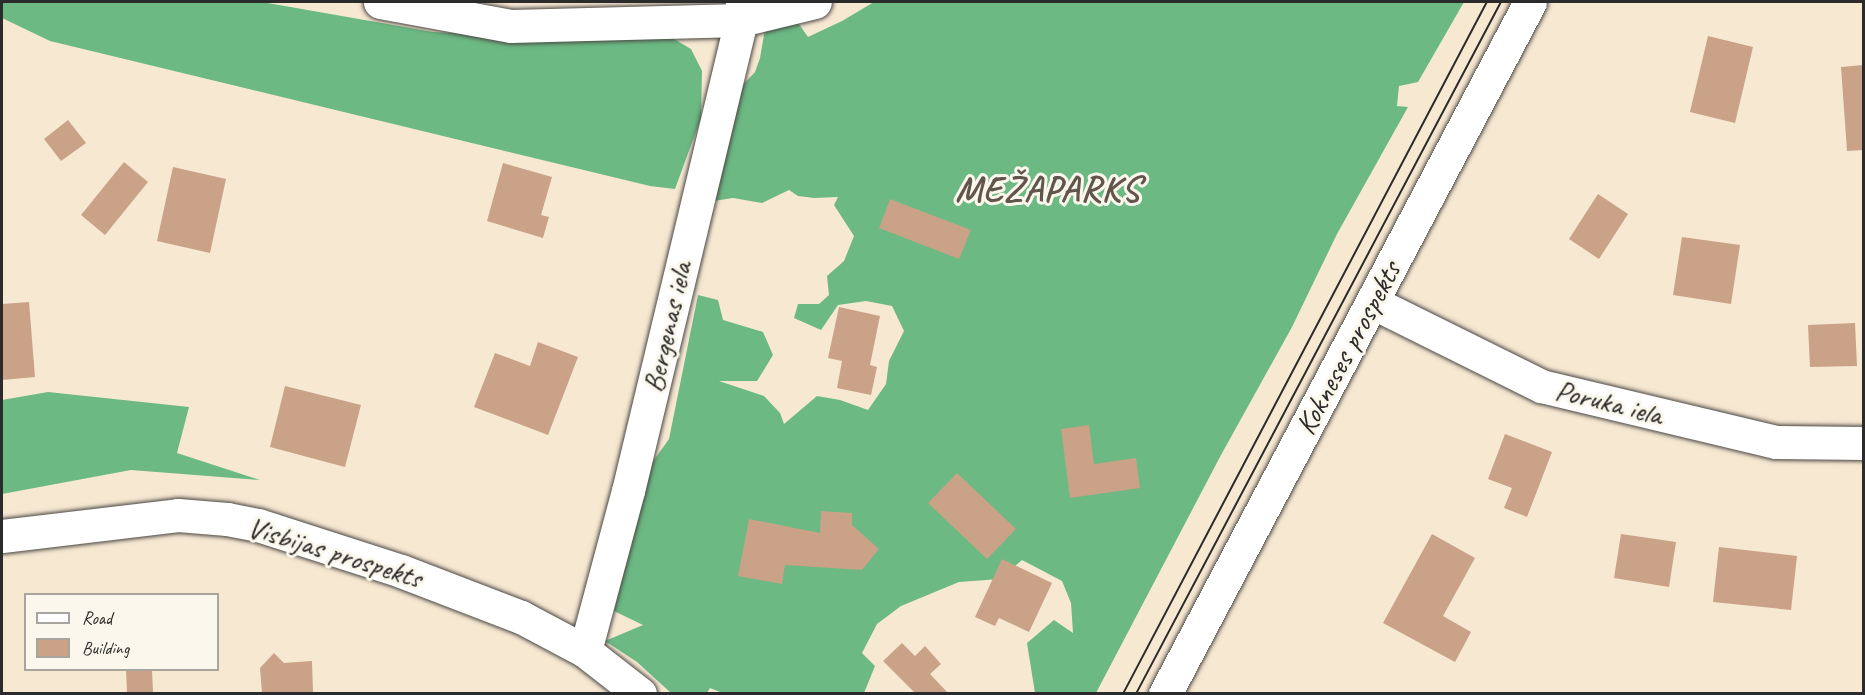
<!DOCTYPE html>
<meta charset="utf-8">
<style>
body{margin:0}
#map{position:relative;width:1865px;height:695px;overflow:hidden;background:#f7e8d2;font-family:Caveat,sans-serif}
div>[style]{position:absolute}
.forest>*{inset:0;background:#6cb983}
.building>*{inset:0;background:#c9a287}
.roads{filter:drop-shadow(0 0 2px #4a4744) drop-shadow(0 0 2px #4a4744)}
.minor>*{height:33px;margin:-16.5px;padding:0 16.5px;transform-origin:16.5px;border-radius:16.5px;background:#fff}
.tram>*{height:1.5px;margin:-0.75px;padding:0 0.75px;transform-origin:0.75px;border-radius:0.75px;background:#2b2b2b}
span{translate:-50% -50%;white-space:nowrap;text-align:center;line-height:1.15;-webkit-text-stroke:6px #fbf7ec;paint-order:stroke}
.street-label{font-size:30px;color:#2b2b2b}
.district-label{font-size:36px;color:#62554b;font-weight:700;letter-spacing:1.5px}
.frame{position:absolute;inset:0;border:3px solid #2b2b2b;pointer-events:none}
.legend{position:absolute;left:24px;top:593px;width:195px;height:78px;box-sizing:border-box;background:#fbf7ec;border:2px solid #a8a59f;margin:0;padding:8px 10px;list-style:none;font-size:18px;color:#2b2b2b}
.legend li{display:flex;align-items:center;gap:12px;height:30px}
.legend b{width:30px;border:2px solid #a8a59f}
</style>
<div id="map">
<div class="forest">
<i style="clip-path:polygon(2px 2px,262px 2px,433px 32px,537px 37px,674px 39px,691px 49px,702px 71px,701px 118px,675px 189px,650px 186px,50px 41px,2px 18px)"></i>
<i style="clip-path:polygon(874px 2px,1464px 2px,1418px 82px,1399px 86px,1397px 106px,1408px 107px,1337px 234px,1292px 327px,1221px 455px,1096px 693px,1035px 693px,1027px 643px,1054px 620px,1073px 633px,1071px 603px,1062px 581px,1022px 560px,1000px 579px,959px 582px,901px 606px,877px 624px,862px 653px,875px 666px,864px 693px,725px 694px,710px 688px,707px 693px,671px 693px,637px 662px,605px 641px,643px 625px,614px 611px,649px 467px,669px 439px,698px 295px,718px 300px,723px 320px,763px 332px,773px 355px,757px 381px,719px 381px,764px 396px,780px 413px,784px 424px,817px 396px,840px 400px,868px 410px,886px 384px,889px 361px,904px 331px,892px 306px,866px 301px,838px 305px,821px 330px,794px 318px,798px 304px,819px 304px,829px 295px,827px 276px,844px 261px,854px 236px,834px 205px,838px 197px,814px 198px,798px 196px,789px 190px,762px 203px,733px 198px,707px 202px,735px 93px,755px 72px,760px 58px,765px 29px,794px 17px,808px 37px,842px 21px)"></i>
<i style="clip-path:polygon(48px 392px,189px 407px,177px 453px,260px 480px,131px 470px,2px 494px,2px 400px)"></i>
</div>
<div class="building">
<i style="clip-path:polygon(1708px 36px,1753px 47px,1735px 123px,1690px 112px)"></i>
<i style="clip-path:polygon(1863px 65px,1863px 150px,1847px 151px,1841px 67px)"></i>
<i style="clip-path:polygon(68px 120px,86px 143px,61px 161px,44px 139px)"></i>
<i style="clip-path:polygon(124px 162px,148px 182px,105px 235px,81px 215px)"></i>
<i style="clip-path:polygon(503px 163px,552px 177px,541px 215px,549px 217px,543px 238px,487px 221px)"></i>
<i style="clip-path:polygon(173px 167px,226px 179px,210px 253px,157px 241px)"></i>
<i style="clip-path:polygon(1598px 194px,1628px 214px,1599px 259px,1569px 239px)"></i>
<i style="clip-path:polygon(890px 199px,971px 230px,959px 259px,879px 228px)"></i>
<i style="clip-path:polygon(1682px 237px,1740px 245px,1731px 304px,1673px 295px)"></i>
<i style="clip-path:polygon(29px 302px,35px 377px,2px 380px,2px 304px)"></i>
<i style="clip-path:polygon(839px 307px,880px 316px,870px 365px,877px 367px,871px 395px,837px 388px,842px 361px,828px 358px)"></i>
<i style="clip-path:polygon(1855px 323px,1857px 366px,1810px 367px,1808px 325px)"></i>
<i style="clip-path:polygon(538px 342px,578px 357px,548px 435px,474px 407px,495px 353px,530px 366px)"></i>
<i style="clip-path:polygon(285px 386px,361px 405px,345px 467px,270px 447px)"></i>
<i style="clip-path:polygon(1089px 425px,1094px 464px,1136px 458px,1140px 488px,1070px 498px,1061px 429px)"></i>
<i style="clip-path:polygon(1505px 434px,1552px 452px,1527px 517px,1504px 508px,1512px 488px,1488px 479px)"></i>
<i style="clip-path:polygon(957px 473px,1016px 529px,987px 559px,928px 503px)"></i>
<i style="clip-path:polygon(821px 511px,852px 513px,852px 525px,879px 549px,862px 570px,785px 565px,782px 584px,738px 576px,749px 519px,820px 533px)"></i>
<i style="clip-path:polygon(1432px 534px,1475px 558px,1443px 616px,1471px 632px,1455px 662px,1383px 623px)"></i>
<i style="clip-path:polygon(1621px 534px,1676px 542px,1669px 587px,1614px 578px)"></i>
<i style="clip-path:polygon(1719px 547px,1797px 556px,1791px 610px,1713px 602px)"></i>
<i style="clip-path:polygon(1002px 559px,1052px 583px,1029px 632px,999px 618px,995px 626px,975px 617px)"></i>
<i style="clip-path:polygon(902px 643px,915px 656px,925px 646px,941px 664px,930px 674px,948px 693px,915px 693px,883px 661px)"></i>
<i style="clip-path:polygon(274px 653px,284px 663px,312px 661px,313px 693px,262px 693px,260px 668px)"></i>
<i style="clip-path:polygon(126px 669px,152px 669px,153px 693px,127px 693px)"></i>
</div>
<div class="roads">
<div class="minor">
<i style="left:380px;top:2px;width:133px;rotate:10.4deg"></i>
<i style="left:511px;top:26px;width:230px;rotate:-1.5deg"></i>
<i style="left:741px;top:20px;width:76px;rotate:-13.7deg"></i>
<i style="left:1372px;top:302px;width:189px;rotate:26.4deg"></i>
<i style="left:1541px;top:386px;width:242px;rotate:13.4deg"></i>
<i style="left:1776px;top:442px;width:88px;rotate:0.7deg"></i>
<i style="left:2px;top:536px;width:177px;rotate:-6.8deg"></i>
<i style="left:178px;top:515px;width:49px;rotate:4.7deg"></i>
<i style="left:227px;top:519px;width:32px;rotate:11deg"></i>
<i style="left:258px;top:525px;width:150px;rotate:17.8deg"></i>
<i style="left:401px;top:571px;width:129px;rotate:21deg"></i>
<i style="left:521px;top:617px;width:72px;rotate:28deg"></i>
<i style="left:585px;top:651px;width:70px;rotate:38deg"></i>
<i style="left:585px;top:651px;width:166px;rotate:-75deg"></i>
<i style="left:628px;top:491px;width:484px;rotate:-76.5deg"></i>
<i style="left:741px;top:20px;width:18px;rotate:-87deg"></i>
<i style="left:1165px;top:694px;width:782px;rotate:-62.19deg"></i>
</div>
</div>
<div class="tram">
<i style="left:1123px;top:694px;width:782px;rotate:-62.26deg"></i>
<i style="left:1136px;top:694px;width:782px;rotate:-62.19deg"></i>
</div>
<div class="street-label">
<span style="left:667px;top:327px;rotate:-77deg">Bergenas iela</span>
<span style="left:1348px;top:348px;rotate:-62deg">Kokneses prospekts</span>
<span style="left:1609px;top:402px;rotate:14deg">Poruka iela</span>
<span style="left:335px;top:552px;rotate:17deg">Visbijas prospekts</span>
</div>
<div class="district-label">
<span style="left:1048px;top:190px">MEŽAPARKS</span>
</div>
<div class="frame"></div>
<ul class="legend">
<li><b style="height:8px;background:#fff"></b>Road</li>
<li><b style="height:16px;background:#c9a287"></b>Building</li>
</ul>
</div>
